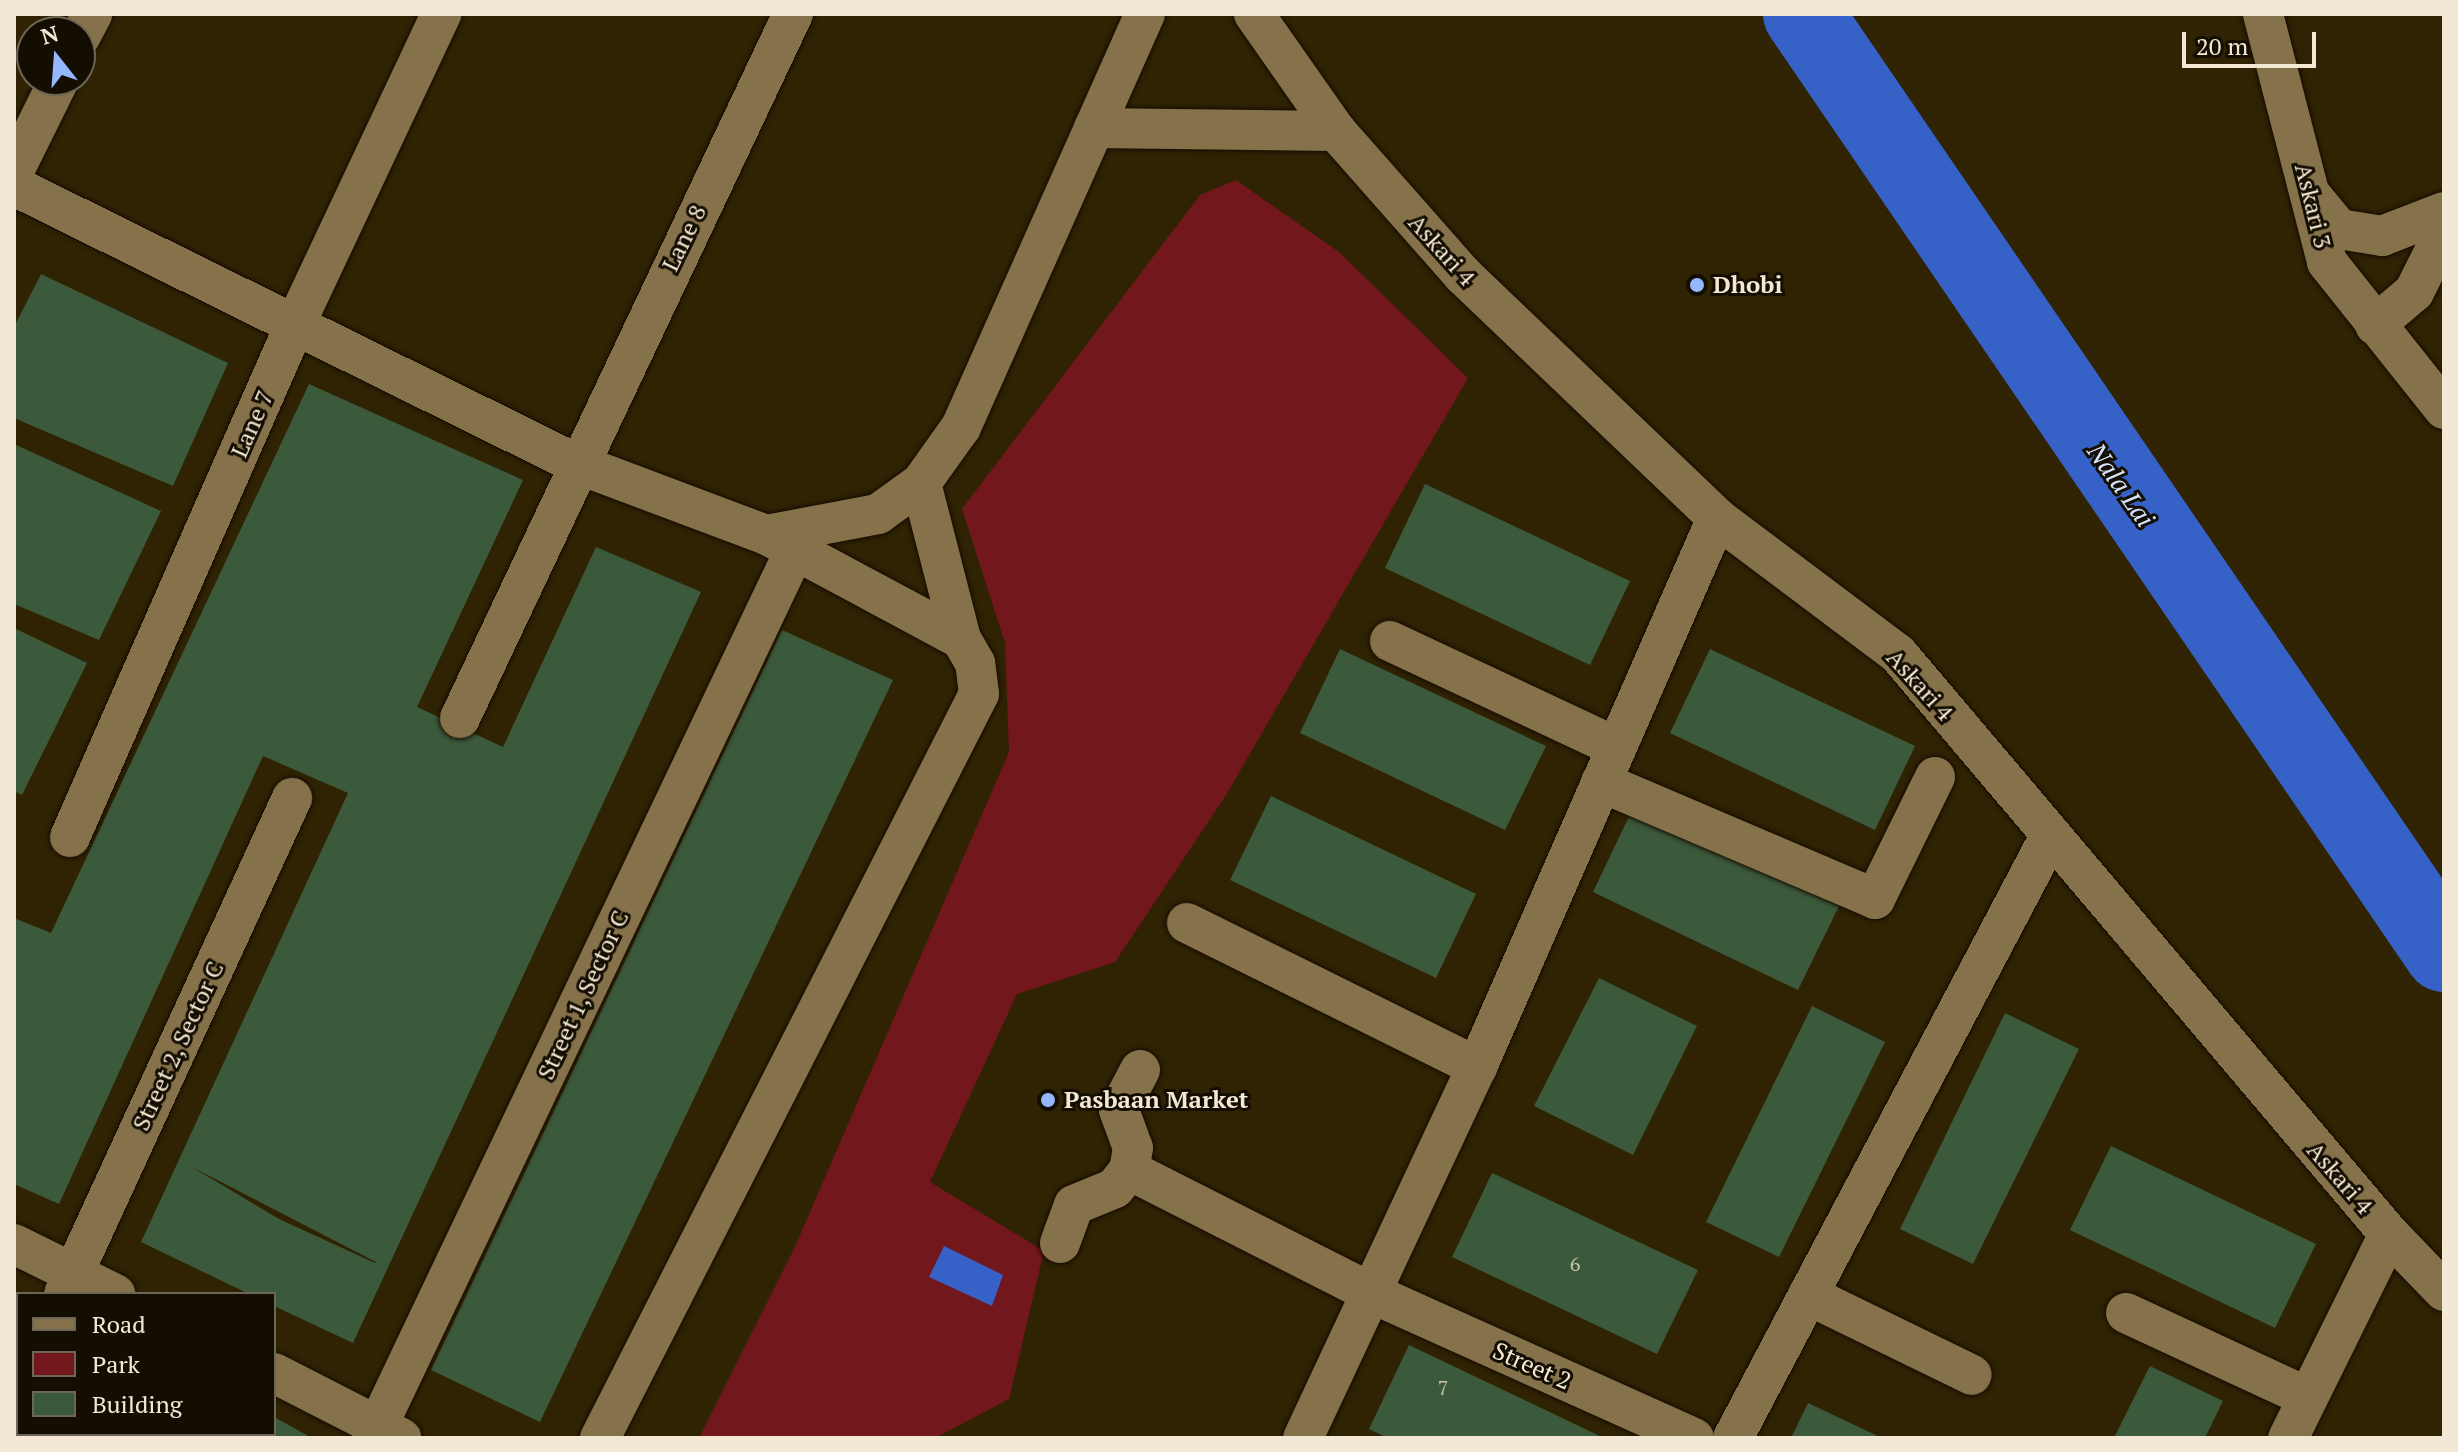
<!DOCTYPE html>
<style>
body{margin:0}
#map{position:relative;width:2458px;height:1452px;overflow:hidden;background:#302304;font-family:"PT Serif",serif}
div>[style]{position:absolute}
.green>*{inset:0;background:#72171b}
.water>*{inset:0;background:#3662c7}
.river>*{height:80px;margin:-40px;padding:0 40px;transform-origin:40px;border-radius:40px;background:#3662c7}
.building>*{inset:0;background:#3b593b}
.roads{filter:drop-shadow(0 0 2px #160c00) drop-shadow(0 0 2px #160c00)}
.minor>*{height:40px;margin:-20px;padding:0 20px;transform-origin:20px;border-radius:20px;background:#86724a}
.dots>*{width:22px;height:22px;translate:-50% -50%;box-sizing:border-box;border:4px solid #140d01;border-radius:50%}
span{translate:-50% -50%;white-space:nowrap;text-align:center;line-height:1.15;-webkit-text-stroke:6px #140d01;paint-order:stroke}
.number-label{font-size:20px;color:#c5c4ad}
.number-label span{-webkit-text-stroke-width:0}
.street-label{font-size:24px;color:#f3e8d3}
.poi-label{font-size:24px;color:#f3e8d3;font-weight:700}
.left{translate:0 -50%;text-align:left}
.water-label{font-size:26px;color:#d5e3fd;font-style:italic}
.frame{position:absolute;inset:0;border:16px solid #f3e8d3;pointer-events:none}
.legend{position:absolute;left:16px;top:1292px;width:260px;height:144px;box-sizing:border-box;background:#140d01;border:2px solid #6d6555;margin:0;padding:10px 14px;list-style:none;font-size:24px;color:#f3e8d3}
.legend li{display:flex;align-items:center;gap:16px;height:40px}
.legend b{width:40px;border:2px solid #6d6555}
.north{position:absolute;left:16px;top:16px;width:80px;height:80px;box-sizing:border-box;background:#140d01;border:2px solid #6d6555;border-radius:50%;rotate:343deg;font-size:22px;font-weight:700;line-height:32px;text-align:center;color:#f3e8d3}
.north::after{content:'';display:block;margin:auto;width:28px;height:36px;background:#94b7fd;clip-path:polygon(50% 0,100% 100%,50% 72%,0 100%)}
.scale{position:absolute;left:2182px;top:32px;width:134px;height:36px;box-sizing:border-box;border:4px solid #f3e8d3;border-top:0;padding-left:10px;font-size:24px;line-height:28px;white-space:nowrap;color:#f3e8d3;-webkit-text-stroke:6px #140d01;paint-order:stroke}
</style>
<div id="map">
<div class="green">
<i style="clip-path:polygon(1236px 180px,1339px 252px,1468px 378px,1226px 795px,1115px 962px,1017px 994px,930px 1182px,1044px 1251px,1009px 1399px,935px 1438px,699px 1438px,794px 1249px,1009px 752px,1005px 643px,962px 509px,1200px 195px)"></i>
</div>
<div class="water">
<i style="clip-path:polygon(944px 1246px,1003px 1275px,992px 1306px,929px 1277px)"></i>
</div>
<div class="river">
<i style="left:1803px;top:14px;width:1136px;rotate:55.65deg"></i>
</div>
<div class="building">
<i style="clip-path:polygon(41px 274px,228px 363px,173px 486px,14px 418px,14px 327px)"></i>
<i style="clip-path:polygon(evenodd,309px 384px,523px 480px,417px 707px,503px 747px,596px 547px,701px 592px,353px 1343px,274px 1306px,274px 1294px,249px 1294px,141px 1242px,348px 793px,263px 756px,59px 1204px,14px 1184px,14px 918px,51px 933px,309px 384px,192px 1167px,376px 1262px,375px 1263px,279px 1219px,192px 1167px)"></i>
<i style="clip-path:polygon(14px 444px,161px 511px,99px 640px,14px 604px)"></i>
<i style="clip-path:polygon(1425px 484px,1630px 581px,1590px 665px,1385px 568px)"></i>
<i style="clip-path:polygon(14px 628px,87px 663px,22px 795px,14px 791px)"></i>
<i style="clip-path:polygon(782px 630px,893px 680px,540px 1422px,431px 1370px)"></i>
<i style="clip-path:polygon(1340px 649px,1546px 746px,1505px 830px,1300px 733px)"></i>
<i style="clip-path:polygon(1710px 649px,1915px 746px,1875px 830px,1670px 733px)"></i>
<i style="clip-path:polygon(1271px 796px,1476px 894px,1436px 978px,1230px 880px)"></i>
<i style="clip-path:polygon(1633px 808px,1839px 906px,1798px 990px,1593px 892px)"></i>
<i style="clip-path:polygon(1599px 978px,1697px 1026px,1633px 1155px,1534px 1106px)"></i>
<i style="clip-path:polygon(1812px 1006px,1885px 1042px,1779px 1257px,1706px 1222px)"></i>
<i style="clip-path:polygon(2005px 1013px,2079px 1049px,1973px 1264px,1900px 1229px)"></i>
<i style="clip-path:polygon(2111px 1146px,2316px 1244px,2275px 1328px,2070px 1230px)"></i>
<i style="clip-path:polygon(1492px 1173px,1698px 1270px,1657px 1354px,1452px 1257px)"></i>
<i style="clip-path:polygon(1409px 1345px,1604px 1438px,1388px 1438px,1369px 1429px)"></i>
<i style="clip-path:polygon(2150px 1366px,2223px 1401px,2205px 1438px,2114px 1438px)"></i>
<i style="clip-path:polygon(1808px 1403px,1882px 1438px,1791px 1438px)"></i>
<i style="clip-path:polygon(274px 1417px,312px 1438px,49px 1438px,274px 1434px)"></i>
</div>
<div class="roads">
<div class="minor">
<i style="left:1254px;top:14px;width:143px;rotate:55deg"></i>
<i style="left:1336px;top:131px;width:192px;rotate:48.6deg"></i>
<i style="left:1463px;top:275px;width:352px;rotate:43.7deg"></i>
<i style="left:1717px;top:518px;width:226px;rotate:36.9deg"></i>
<i style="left:1898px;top:654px;width:760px;rotate:49.75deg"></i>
<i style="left:2389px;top:1234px;width:228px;rotate:116.3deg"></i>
<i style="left:2263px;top:14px;width:256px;rotate:75.5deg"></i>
<i style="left:2327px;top:262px;width:188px;rotate:51.5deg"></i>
<i style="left:80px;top:37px;width:26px;rotate:-62deg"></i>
<i style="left:1094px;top:128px;width:242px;rotate:0.7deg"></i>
<i style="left:14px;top:171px;width:102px;rotate:-63.7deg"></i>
<i style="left:14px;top:186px;width:626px;rotate:26.28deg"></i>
<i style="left:575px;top:463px;width:205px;rotate:20.6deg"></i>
<i style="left:767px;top:535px;width:113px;rotate:-10.7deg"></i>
<i style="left:878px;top:514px;width:53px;rotate:-35.8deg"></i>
<i style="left:921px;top:483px;width:69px;rotate:-54.5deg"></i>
<i style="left:961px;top:427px;width:452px;rotate:-66deg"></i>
<i style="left:2311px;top:195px;width:44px;rotate:50.5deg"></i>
<i style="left:2339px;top:229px;width:44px;rotate:9.2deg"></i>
<i style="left:2382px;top:236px;width:66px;rotate:-21.2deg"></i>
<i style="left:2375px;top:325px;width:51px;rotate:-40.2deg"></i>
<i style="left:2414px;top:292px;width:67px;rotate:-63.4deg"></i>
<i style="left:921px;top:483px;width:161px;rotate:75.6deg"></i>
<i style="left:1390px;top:641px;width:250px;rotate:25.1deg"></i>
<i style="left:460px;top:718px;width:779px;rotate:-64.69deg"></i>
<i style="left:1601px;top:782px;width:298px;rotate:23.1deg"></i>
<i style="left:1875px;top:899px;width:136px;rotate:-63.8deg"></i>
<i style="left:70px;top:837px;width:557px;rotate:-66.29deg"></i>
<i style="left:294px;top:327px;width:346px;rotate:-64.8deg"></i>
<i style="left:1187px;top:923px;width:324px;rotate:26.4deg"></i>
<i style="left:1140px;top:1070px;width:45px;rotate:117.7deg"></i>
<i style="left:1119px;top:1110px;width:40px;rotate:69.8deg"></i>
<i style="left:1133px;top:1148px;width:22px;rotate:100deg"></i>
<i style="left:1129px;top:1170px;width:271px;rotate:26.9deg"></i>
<i style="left:1371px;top:1293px;width:354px;rotate:24.2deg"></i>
<i style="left:2389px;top:1234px;width:79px;rotate:46deg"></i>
<i style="left:1060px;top:1243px;width:40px;rotate:-69.8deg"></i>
<i style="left:1074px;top:1205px;width:44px;rotate:-22.5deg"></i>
<i style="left:1115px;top:1188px;width:23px;rotate:-52deg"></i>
<i style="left:14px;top:1244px;width:113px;rotate:26.3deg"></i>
<i style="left:64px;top:1294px;width:546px;rotate:-65.31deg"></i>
<i style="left:1808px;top:1295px;width:182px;rotate:26deg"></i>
<i style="left:2126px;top:1313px;width:200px;rotate:24.9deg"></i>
<i style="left:274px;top:1373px;width:143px;rotate:27.1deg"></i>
<i style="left:14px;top:1399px;width:10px;rotate:-66deg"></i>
<i style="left:372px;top:1438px;width:981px;rotate:-64.53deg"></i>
<i style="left:600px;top:1438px;width:835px;rotate:-63.01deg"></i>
<i style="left:979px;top:694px;width:31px;rotate:-97deg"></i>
<i style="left:975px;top:663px;width:28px;rotate:-120deg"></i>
<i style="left:961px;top:639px;width:220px;rotate:-151.8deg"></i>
<i style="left:1303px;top:1438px;width:410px;rotate:-64.9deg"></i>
<i style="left:1477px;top:1067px;width:599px;rotate:-66.39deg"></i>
<i style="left:1733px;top:1438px;width:680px;rotate:-62.23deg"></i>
</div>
</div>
<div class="dots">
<i style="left:1697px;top:285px;background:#94b7fd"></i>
<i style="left:1048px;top:1100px;background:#94b7fd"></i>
</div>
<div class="number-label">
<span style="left:1575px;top:1263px">6</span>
<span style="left:1443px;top:1387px">7</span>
</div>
<div class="street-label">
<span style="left:2313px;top:206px;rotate:76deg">Askari 3</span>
<span style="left:684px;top:238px;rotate:-64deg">Lane 8</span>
<span style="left:1442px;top:250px;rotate:48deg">Askari 4</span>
<span style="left:252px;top:424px;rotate:-66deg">Lane 7</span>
<span style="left:1920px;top:685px;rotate:48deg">Askari 4</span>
<span style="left:583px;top:995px;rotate:-65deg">Street 1, Sector C</span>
<span style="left:178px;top:1046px;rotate:-65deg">Street 2, Sector C</span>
<span style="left:2340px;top:1178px;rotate:49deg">Askari 4</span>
<span style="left:1532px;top:1366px;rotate:24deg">Street 2</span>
</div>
<div class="poi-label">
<span class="left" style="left:1713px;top:285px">Dhobi</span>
<span class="left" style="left:1064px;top:1100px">Pasbaan Market</span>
</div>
<div class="water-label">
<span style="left:2121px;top:485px;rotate:55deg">Nala Lai</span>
</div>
<div class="frame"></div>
<ul class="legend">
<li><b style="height:10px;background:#86724a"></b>Road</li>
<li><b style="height:22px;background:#72171b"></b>Park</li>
<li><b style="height:22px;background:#3b593b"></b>Building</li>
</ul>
<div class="north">N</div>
<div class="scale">20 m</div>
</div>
